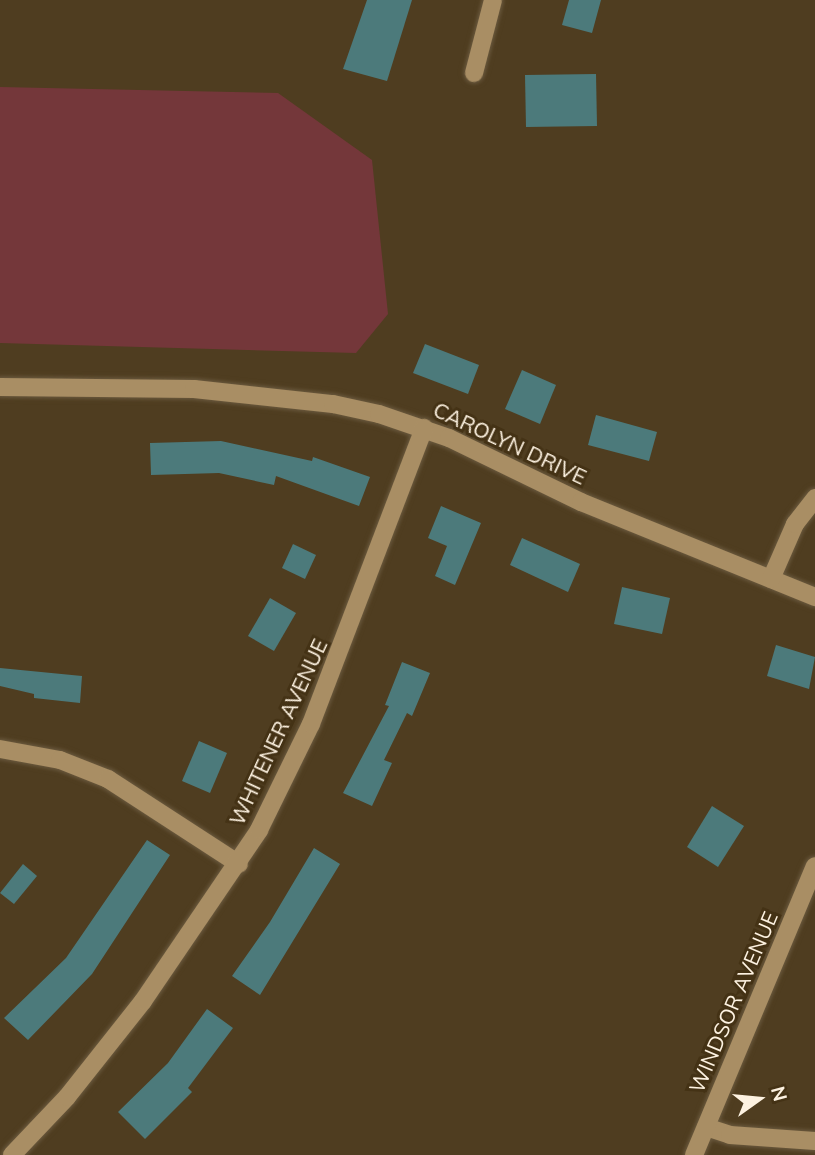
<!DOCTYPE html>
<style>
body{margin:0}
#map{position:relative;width:815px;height:1155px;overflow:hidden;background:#4f3d20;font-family:Mulish,sans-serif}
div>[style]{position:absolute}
.green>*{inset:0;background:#74373a}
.building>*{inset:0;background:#4c7a7b}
.roads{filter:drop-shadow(0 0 2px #6b5a3f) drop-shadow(0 0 2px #6b5a3f)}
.minor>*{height:18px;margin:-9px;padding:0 9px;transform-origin:9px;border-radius:9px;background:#a98e64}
span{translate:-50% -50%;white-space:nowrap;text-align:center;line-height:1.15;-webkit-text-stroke:6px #443215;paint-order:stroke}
.street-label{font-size:21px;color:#fdf2e1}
.north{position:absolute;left:724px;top:1064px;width:70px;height:70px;-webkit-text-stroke:5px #443215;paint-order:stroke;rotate:75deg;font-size:19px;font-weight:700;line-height:28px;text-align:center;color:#fdf2e1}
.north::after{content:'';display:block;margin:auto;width:24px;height:32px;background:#fdf2e1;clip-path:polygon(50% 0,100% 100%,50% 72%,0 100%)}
</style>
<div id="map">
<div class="green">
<i style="clip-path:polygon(0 87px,278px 93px,372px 160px,388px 314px,356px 353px,0 343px)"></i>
</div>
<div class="building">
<i style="clip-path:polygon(367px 0,412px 0,387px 81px,343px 69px)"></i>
<i style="clip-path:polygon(569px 0,601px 0,592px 33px,562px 25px)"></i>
<i style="clip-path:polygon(596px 74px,597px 126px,526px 127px,525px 75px)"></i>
<i style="clip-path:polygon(425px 344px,479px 365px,468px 394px,413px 373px)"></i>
<i style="clip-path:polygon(522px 370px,556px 385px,540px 424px,505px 409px)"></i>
<i style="clip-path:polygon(596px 415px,657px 432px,649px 461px,588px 445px)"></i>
<i style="clip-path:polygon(221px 441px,312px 461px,313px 457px,370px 477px,359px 506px,276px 476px,274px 485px,219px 473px,151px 475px,150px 443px)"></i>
<i style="clip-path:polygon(441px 506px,481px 523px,455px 585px,435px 576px,447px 546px,428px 538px)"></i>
<i style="clip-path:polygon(522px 538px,580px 564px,568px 592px,510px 565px)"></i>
<i style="clip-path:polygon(293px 544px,316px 555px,305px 579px,282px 568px)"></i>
<i style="clip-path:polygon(622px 587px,670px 598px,662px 634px,614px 624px)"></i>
<i style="clip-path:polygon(270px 598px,296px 613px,274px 651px,248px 636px)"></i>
<i style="clip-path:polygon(776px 645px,815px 657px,809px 689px,767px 676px)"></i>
<i style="clip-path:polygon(402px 662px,430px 673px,412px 716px,407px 713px,384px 760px,392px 763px,372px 806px,343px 793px,389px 706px,385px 705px)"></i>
<i style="clip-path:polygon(0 668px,82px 676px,80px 703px,34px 698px,34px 694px,0 686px)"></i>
<i style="clip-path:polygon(199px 741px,227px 753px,210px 793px,182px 781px)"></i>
<i style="clip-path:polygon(712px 806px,744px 826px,718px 867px,687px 847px)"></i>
<i style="clip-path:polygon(147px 840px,170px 855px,92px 974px,28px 1040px,4px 1018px,66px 958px)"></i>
<i style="clip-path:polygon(314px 848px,340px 864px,260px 995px,232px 976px,270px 922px)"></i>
<i style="clip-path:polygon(23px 864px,37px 876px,14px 904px,0 893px)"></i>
<i style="clip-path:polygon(207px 1009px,233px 1028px,188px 1088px,192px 1092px,145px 1139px,118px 1112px,168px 1063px)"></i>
</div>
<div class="roads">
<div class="minor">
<i style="left:474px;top:73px;width:75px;rotate:-75.4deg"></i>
<i style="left:0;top:387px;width:194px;rotate:0.6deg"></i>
<i style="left:194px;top:389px;width:140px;rotate:6.2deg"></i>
<i style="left:333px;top:404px;width:47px;rotate:12.3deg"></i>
<i style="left:379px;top:414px;width:74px;rotate:18.9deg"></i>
<i style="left:449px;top:438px;width:147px;rotate:25.9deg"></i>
<i style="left:581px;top:502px;width:253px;rotate:22.1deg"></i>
<i style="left:771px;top:579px;width:60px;rotate:-66.4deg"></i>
<i style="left:795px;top:524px;width:33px;rotate:-52deg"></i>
<i style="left:0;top:749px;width:61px;rotate:10.4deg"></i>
<i style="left:60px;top:760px;width:52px;rotate:21.6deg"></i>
<i style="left:108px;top:779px;width:156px;rotate:33deg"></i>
<i style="left:706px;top:1127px;width:25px;rotate:18deg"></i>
<i style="left:730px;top:1135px;width:85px;rotate:4deg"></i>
<i style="left:12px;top:1155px;width:80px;rotate:-46.5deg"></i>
<i style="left:67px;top:1097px;width:122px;rotate:-51.6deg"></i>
<i style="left:143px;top:1001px;width:207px;rotate:-55.8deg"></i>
<i style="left:259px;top:830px;width:118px;rotate:-63.9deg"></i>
<i style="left:311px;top:724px;width:317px;rotate:-69.1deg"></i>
<i style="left:694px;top:1155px;width:313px;rotate:-67.3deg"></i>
</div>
</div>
<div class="street-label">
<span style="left:510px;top:443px;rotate:25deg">CAROLYN DRIVE</span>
<span style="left:278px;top:732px;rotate:-65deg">WHITENER AVENUE</span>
<span style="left:733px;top:1002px;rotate:-67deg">WINDSOR AVENUE</span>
</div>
<div class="north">N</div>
</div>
